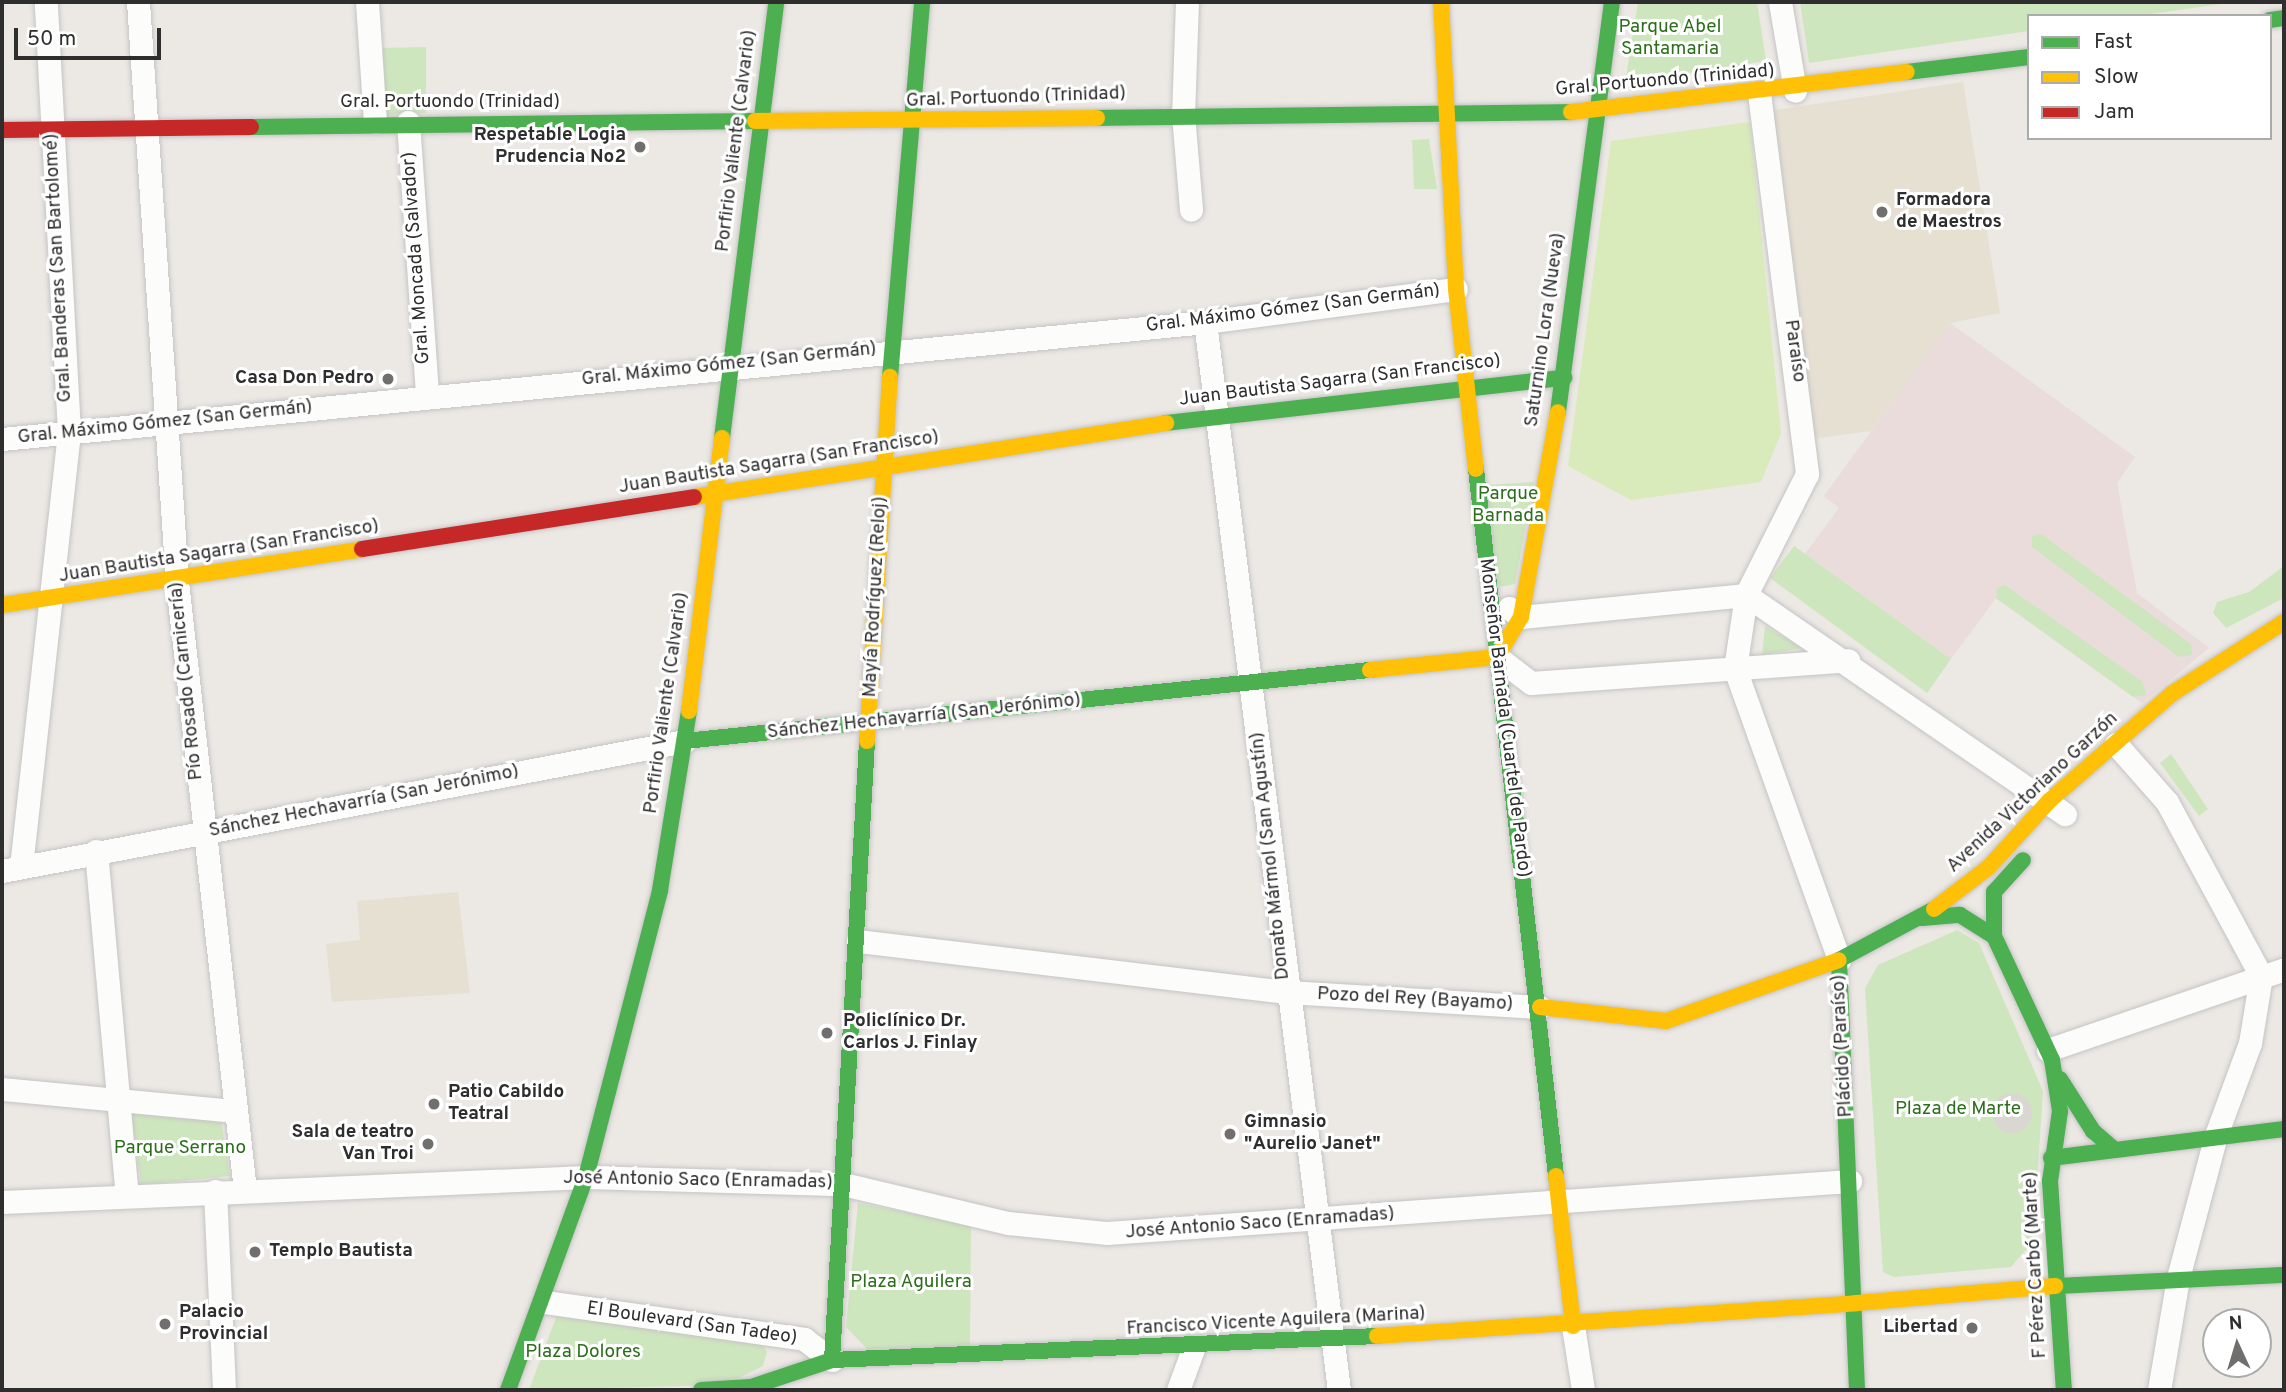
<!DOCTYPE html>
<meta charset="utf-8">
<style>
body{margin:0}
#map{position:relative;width:2286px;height:1392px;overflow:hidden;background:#ece8e4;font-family:Overpass,sans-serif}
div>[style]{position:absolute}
.education>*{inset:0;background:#e6e0d3}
.medical>*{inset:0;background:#e9dcdb}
.green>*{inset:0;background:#cee6be}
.pitch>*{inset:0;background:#d9eabb}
.plaza>*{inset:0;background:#dad6d2}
.round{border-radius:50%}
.roads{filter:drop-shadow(0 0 2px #c5c4c5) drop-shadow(0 0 2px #c5c4c5)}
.street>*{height:23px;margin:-11.5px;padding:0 11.5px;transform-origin:11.5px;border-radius:11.5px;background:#fcfcfb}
.fast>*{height:16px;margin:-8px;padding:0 8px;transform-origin:8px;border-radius:8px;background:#4caf50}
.slow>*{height:16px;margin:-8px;padding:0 8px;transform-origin:8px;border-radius:8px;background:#ffc107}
.jam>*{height:16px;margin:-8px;padding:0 8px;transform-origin:8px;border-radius:8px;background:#c62828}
.dots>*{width:19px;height:19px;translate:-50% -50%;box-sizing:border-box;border:4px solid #fff;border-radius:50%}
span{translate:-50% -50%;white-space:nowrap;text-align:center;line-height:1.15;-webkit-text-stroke:6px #fff;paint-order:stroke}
.park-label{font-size:19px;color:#2c6e1b}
.street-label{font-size:19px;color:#2e2e2e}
.poi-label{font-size:19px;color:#2e2e2e;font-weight:700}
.right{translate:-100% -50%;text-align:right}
.left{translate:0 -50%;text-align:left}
.frame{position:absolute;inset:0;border:4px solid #2e2e2e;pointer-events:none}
.legend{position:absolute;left:2027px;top:14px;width:245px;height:126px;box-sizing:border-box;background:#fff;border:2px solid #ababab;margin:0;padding:9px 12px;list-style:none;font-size:21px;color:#2e2e2e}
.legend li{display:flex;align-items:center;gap:14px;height:35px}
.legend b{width:35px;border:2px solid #ababab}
.north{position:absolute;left:2202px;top:1308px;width:70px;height:70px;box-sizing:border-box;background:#fff;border:2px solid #ababab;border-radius:50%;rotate:356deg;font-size:19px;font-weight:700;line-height:28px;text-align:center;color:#2e2e2e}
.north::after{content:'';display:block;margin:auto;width:24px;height:32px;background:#706f6e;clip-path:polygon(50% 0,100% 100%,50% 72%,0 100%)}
.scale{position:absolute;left:14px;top:28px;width:147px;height:32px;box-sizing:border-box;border:4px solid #2e2e2e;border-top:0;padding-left:9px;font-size:21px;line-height:24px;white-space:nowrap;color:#2e2e2e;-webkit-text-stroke:5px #fff;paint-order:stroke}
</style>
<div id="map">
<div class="education">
<i style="clip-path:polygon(1963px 82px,2000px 313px,1950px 323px,1871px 431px,1811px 439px,1768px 111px)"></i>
<i style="clip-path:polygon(458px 892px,470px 993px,332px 1002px,326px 944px,360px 940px,357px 901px)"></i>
</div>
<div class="medical">
<i style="clip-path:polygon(1950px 323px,2135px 457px,2117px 483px,2137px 593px,2209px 648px,2142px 703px,1996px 598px,1951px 659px,1805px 554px,1839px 508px,1824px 496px)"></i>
</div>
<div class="green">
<i style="clip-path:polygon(1638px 2px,1757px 2px,1766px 61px,1625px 83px)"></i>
<i style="clip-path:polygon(1800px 2px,2235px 2px,2137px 16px,2029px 16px,2029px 31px,1809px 63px)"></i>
<i style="clip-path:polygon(426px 47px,426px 113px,380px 115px,379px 48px)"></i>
<i style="clip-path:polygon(1429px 139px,1437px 189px,1414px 189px,1412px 140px)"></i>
<i style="clip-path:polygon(1534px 482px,1515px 584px,1499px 587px,1483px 485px)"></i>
<i style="clip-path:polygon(2041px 534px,2191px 644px,2192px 655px,2179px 657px,2032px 547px,2032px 536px)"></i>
<i style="clip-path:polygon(1794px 546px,1951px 659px,1927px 693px,1770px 578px)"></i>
<i style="clip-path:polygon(2284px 566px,2284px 598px,2226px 628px,2213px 613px,2217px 602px,2249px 592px)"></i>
<i style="clip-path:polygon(2005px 585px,2143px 682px,2146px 695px,2133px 697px,1996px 598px,1997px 588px)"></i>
<i style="clip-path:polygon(1765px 626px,1802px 648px,1762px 655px)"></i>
<i style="clip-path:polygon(2171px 754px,2208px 809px,2199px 816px,2160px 763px)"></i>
<i style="clip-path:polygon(1957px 930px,1979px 943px,2043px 1091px,2033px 1242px,2011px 1267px,1894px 1277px,1883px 1272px,1865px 988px,1878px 965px)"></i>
<i style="clip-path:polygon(131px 1113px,221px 1119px,230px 1176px,141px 1185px)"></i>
<i style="clip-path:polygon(858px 1203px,971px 1225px,970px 1348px,867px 1349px,846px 1327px)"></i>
<i style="clip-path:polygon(558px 1312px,757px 1340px,767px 1351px,763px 1366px,725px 1385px,529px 1390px)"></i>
</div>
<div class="pitch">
<i style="clip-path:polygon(1750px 122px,1781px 433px,1761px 482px,1631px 500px,1568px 466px,1611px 141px)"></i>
</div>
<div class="plaza">
<i class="round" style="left:1992px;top:1093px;width:40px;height:40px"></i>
</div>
<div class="roads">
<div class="street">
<i style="left:138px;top:2px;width:581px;rotate:86.15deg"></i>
<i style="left:177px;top:582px;width:612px;rotate:83.62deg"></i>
<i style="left:367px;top:2px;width:120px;rotate:86.2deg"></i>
<i style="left:1187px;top:2px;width:112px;rotate:92deg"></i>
<i style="left:1183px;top:114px;width:96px;rotate:85.2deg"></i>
<i style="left:1780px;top:2px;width:90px;rotate:80.4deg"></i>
<i style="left:1759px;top:93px;width:384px;rotate:82.8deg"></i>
<i style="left:1807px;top:474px;width:136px;rotate:116.8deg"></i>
<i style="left:1746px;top:595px;width:75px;rotate:98.5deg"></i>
<i style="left:1735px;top:669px;width:309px;rotate:70.3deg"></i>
<i style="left:408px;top:122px;width:274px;rotate:86deg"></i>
<i style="left:1205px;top:322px;width:1076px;rotate:82.85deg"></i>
<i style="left:2px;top:439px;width:1209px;rotate:-5.55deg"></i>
<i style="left:1205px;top:322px;width:253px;rotate:-7.5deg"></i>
<i style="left:1509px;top:608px;width:15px;rotate:37deg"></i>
<i style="left:1521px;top:617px;width:226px;rotate:-5.6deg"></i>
<i style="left:1746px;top:595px;width:387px;rotate:34.5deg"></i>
<i style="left:1497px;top:657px;width:43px;rotate:37.4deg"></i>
<i style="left:1531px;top:683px;width:318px;rotate:-4.1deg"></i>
<i style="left:2116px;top:744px;width:77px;rotate:48.7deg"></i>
<i style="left:2167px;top:802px;width:198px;rotate:61.6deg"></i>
<i style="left:2261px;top:976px;width:68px;rotate:99.3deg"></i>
<i style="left:2250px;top:1043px;width:98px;rotate:110.3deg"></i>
<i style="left:2216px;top:1135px;width:148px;rotate:104.9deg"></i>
<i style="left:2178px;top:1278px;width:114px;rotate:99.6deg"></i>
<i style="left:96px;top:851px;width:346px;rotate:84.9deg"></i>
<i style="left:21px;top:867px;width:438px;rotate:-83.7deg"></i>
<i style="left:69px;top:432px;width:431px;rotate:-93.1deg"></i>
<i style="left:2px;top:871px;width:695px;rotate:-10.78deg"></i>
<i style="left:858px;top:941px;width:431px;rotate:6.8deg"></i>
<i style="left:1286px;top:992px;width:254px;rotate:3.4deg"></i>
<i style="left:2048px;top:1050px;width:250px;rotate:-18.9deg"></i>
<i style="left:2px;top:1089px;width:234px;rotate:5.4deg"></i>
<i style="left:215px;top:1191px;width:199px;rotate:87.4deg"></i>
<i style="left:2px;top:1202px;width:585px;rotate:-2.45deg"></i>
<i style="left:586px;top:1177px;width:257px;rotate:1.6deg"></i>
<i style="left:843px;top:1184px;width:170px;rotate:13.3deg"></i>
<i style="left:1008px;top:1223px;width:100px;rotate:5.8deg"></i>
<i style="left:1107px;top:1233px;width:745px;rotate:-4deg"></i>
<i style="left:545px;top:1302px;width:262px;rotate:8.1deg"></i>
<i style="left:804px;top:1339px;width:35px;rotate:37deg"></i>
<i style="left:1573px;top:1326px;width:65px;rotate:81.1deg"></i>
<i style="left:1178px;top:1390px;width:44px;rotate:-69.9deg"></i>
</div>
<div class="fast">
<i style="left:2270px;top:20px;width:14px;rotate:-8deg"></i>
<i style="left:1907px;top:72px;width:123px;rotate:-7deg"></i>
<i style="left:1097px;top:118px;width:474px;rotate:-0.7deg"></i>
<i style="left:251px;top:127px;width:504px;rotate:-0.68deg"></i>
<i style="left:890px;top:377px;width:376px;rotate:-85.1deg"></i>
<i style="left:1558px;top:412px;width:414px;rotate:-82.5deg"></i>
<i style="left:1166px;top:423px;width:401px;rotate:-6.5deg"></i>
<i style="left:722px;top:438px;width:439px;rotate:-82.9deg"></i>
<i style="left:1476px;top:469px;width:712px;rotate:83.54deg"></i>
<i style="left:685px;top:741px;width:689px;rotate:-5.92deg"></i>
<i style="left:1922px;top:918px;width:38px;rotate:-5deg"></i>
<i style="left:1960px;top:915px;width:40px;rotate:32deg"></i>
<i style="left:1994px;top:936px;width:137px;rotate:64.9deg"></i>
<i style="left:2052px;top:1060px;width:52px;rotate:81.1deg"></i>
<i style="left:2060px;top:1111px;width:71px;rotate:98.1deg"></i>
<i style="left:2050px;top:1181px;width:209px;rotate:86.2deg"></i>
<i style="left:1994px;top:936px;width:44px;rotate:-90deg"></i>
<i style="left:1994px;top:892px;width:43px;rotate:-47.8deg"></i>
<i style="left:2060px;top:1079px;width:62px;rotate:57.6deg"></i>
<i style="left:2093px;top:1131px;width:29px;rotate:41deg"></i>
<i style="left:2051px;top:1158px;width:235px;rotate:-7.1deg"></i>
<i style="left:2055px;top:1286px;width:229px;rotate:-2.8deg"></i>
<i style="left:832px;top:1360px;width:620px;rotate:-86.76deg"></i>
<i style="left:508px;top:1390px;width:227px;rotate:-69.9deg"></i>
<i style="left:586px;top:1177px;width:296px;rotate:-75.5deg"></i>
<i style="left:660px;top:890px;width:181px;rotate:-80.8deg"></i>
<i style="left:701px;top:1390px;width:50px;rotate:-3.4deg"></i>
<i style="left:751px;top:1387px;width:85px;rotate:-18.4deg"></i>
<i style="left:832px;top:1360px;width:546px;rotate:-2.52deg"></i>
<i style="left:1857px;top:1390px;width:430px;rotate:-92.4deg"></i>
<i style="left:1839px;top:960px;width:108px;rotate:-28.2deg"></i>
</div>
<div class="slow">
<i style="left:1441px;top:2px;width:287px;rotate:87deg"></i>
<i style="left:1456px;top:289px;width:181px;rotate:83.7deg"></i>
<i style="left:1571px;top:112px;width:338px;rotate:-6.8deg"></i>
<i style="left:755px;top:121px;width:342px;rotate:-0.5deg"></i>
<i style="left:694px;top:497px;width:478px;rotate:-8.9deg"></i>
<i style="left:2px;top:605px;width:364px;rotate:-8.8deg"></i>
<i style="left:1370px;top:670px;width:128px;rotate:-5.8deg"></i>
<i style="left:1497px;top:657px;width:47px;rotate:-59deg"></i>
<i style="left:1521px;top:617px;width:208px;rotate:-79.8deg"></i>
<i style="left:689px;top:711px;width:275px;rotate:-83.1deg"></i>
<i style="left:867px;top:741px;width:365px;rotate:-86.4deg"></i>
<i style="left:1934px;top:909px;width:69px;rotate:-37.4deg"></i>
<i style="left:1989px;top:867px;width:89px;rotate:-47.7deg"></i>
<i style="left:2049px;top:801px;width:164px;rotate:-41.1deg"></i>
<i style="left:2173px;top:693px;width:132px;rotate:-32.6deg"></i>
<i style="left:1540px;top:1007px;width:127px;rotate:6.3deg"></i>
<i style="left:1666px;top:1021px;width:183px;rotate:-19.4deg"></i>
<i style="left:1556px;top:1176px;width:151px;rotate:83.5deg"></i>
<i style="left:1856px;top:1303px;width:200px;rotate:-4.9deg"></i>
<i style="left:1377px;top:1336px;width:480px;rotate:-3.9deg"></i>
</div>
<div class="jam">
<i style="left:2px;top:130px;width:249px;rotate:-0.7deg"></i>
<i style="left:362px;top:549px;width:336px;rotate:-8.9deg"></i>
</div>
</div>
<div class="dots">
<i style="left:640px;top:147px;background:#706f6e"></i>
<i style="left:1882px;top:212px;background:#706f6e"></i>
<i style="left:388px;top:379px;background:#706f6e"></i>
<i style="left:827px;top:1033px;background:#706f6e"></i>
<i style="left:434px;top:1104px;background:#706f6e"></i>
<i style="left:1230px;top:1134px;background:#706f6e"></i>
<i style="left:428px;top:1144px;background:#706f6e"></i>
<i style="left:255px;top:1252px;background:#706f6e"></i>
<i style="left:165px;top:1324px;background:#706f6e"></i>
<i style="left:1972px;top:1328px;background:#706f6e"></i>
</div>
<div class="park-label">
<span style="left:1670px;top:39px">Parque Abel<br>Santamaria</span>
<span style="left:1508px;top:506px">Parque<br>Barnada</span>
<span style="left:1958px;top:1110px">Plaza de Marte</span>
<span style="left:180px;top:1149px">Parque Serrano</span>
<span style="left:911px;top:1283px">Plaza Aguilera</span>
<span style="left:583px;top:1353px">Plaza Dolores</span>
</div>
<div class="street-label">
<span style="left:1665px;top:81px;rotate:-5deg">Gral. Portuondo (Trinidad)</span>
<span style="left:1016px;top:98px;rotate:-2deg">Gral. Portuondo (Trinidad)</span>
<span style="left:450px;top:103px">Gral. Portuondo (Trinidad)</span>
<span style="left:737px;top:141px;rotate:-83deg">Porfirio Valiente (Calvario)</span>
<span style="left:417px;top:258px;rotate:-94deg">Gral. Moncada (Salvador)</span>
<span style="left:59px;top:268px;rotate:-93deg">Gral. Banderas (San Bartolomé)</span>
<span style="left:1293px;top:309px;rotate:-7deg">Gral. Máximo Gómez (San Germán)</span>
<span style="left:1546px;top:330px;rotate:-82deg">Saturnino Lora (Nueva)</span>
<span style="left:1794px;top:351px;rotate:82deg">Paraíso</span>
<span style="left:729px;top:365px;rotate:-6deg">Gral. Máximo Gómez (San Germán)</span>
<span style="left:1340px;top:381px;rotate:-7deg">Juan Bautista Sagarra (San Francisco)</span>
<span style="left:165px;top:423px;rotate:-6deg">Gral. Máximo Gómez (San Germán)</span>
<span style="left:779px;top:463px;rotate:-9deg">Juan Bautista Sagarra (San Francisco)</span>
<span style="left:219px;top:552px;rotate:-9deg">Juan Bautista Sagarra (San Francisco)</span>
<span style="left:876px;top:597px;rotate:-87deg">Mayía Rodríguez (Reloj)</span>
<span style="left:187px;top:681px;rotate:-96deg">Pío Rosado (Carnicería)</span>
<span style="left:667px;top:703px;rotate:-82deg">Porfirio Valiente (Calvario)</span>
<span style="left:924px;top:717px;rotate:-6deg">Sánchez Hechavarría (San Jerónimo)</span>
<span style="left:1504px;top:718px;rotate:83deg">Monseñor Barnada (Cuartel de Pardo)</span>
<span style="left:2033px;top:793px;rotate:-43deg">Avenida Victoriano Garzón</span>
<span style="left:364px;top:802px;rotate:-11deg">Sánchez Hechavarría (San Jerónimo)</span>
<span style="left:1271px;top:856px;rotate:-96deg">Donato Mármol (San Agustín)</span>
<span style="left:1415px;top:1000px;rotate:3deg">Pozo del Rey (Bayamo)</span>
<span style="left:1843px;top:1046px;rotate:-93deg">Plácido (Paraíso)</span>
<span style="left:698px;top:1181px;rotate:1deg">José Antonio Saco (Enramadas)</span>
<span style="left:1260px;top:1224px;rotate:-4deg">José Antonio Saco (Enramadas)</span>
<span style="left:2036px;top:1265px;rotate:-93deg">F Pérez Carbó (Marte)</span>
<span style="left:1276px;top:1322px;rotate:-3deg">Francisco Vicente Aguilera (Marina)</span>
<span style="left:692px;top:1324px;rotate:8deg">El Boulevard (San Tadeo)</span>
</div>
<div class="poi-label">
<span class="right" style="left:626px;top:147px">Respetable Logia<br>Prudencia No2</span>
<span class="left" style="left:1896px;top:212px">Formadora<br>de Maestros</span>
<span class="right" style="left:374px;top:379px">Casa Don Pedro</span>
<span class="left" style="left:843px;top:1033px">Policlínico Dr.<br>Carlos J. Finlay</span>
<span class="left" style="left:448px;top:1104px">Patio Cabildo<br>Teatral</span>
<span class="left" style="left:1244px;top:1134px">Gimnasio<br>"Aurelio Janet"</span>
<span class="right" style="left:414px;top:1144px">Sala de teatro<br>Van Troi</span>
<span class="left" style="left:269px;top:1252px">Templo Bautista</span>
<span class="left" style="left:179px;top:1324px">Palacio<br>Provincial</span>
<span class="right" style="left:1958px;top:1328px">Libertad</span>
</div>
<div class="frame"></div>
<ul class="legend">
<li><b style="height:9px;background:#4caf50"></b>Fast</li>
<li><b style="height:9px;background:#ffc107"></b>Slow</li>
<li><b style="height:9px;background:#c62828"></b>Jam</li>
</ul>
<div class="north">N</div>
<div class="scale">50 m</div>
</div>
